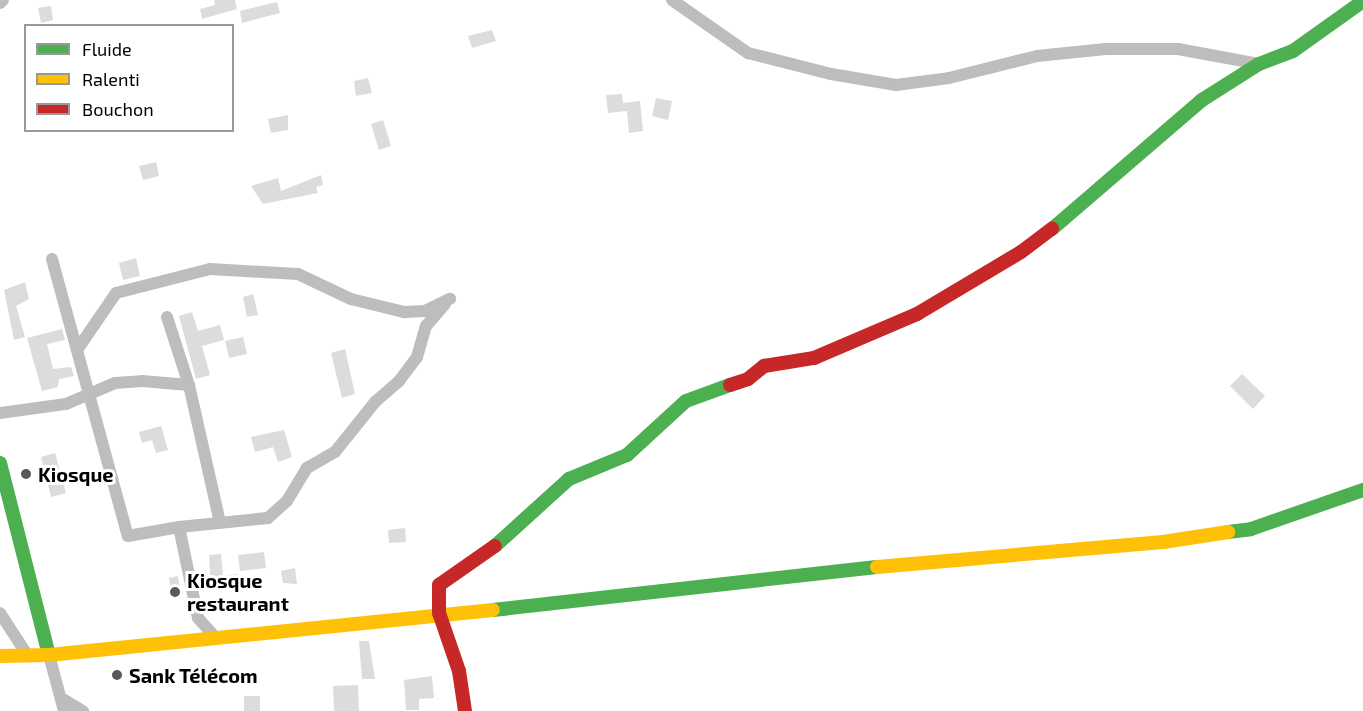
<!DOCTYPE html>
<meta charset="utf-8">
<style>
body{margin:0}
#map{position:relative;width:1363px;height:711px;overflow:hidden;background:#fff;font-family:"Exo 2",sans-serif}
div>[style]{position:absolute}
.building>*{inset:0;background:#dcdcdc}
.street>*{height:12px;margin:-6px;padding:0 6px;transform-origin:6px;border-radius:6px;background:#bdbdbd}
.fast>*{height:14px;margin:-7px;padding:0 7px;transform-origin:7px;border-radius:7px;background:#4caf50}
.slow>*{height:14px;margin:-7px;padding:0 7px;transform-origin:7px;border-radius:7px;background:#ffc107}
.jam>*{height:14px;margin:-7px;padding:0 7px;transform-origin:7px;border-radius:7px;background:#c62828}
.dots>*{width:16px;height:16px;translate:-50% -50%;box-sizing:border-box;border:3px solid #fff;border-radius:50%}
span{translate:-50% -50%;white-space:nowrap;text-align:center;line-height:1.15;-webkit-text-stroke:6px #fff;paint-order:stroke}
.poi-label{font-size:20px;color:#000;font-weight:700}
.left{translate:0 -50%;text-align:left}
.legend{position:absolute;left:24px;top:24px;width:210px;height:108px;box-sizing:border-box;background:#fff;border:2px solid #999;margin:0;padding:8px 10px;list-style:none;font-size:18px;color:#000}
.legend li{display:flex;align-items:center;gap:12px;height:30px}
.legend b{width:30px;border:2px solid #999}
</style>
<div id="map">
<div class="building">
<i style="clip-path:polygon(214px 0,235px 0,237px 9px,202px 19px,200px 9px,215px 5px)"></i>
<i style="clip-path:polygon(277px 2px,280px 13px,242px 23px,240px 11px)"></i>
<i style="clip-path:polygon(51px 6px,53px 20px,41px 23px,38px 8px)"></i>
<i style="clip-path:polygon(492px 30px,496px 41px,472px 48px,468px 36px)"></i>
<i style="clip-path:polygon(368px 78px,372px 93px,356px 96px,354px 81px)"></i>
<i style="clip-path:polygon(622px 94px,623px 103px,640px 101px,643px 131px,629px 133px,627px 111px,608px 113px,606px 95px)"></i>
<i style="clip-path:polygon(656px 98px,672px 101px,668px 120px,652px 116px)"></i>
<i style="clip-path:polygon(288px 115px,288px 130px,271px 133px,268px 119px)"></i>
<i style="clip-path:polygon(383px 120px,391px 146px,379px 150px,371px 124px)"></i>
<i style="clip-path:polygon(156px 162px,159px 176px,143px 180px,139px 166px)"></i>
<i style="clip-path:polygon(321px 175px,323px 185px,316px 187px,318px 193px,263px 204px,251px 186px,278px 178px,281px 191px)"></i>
<i style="clip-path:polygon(136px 258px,140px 276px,123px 280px,119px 263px)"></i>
<i style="clip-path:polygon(25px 282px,29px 299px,16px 306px,25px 337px,14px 340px,4px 290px)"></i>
<i style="clip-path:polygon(253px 294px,258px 315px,247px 317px,243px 297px)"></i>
<i style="clip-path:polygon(192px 312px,198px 331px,220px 325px,224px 340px,202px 346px,210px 375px,196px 379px,179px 316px)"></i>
<i style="clip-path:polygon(62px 329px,65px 340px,47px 344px,53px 369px,71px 367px,74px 376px,59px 379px,58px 387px,42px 391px,27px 338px)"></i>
<i style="clip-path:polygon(243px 337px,247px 354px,229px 358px,225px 341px)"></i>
<i style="clip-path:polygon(345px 349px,355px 394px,342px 398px,331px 353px)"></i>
<i style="clip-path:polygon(1242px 374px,1265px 396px,1253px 409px,1230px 386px)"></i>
<i style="clip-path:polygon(161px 426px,168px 450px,156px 453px,152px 440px,142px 443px,139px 432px)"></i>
<i style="clip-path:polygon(284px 430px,292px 457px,278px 462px,273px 447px,255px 452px,251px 437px)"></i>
<i style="clip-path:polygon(55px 453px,66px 493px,51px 497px,41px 457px)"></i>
<i style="clip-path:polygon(405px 528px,406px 542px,389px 543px,388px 530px)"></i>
<i style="clip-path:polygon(264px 552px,266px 568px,240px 571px,238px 555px)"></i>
<i style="clip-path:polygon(221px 554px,223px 576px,238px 574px,239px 586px,211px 588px,209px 555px)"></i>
<i style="clip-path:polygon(295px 568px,297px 584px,283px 583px,281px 571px)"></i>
<i style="clip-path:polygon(178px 576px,181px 596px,172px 598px,169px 578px)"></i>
<i style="clip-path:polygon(359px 641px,369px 641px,375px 679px,362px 679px)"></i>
<i style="clip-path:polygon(432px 676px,434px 698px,419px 699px,419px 710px,406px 710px,404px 680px)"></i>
<i style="clip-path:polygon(358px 685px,359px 711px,334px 711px,333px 686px)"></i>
<i style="clip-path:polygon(244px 696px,260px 696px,260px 711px,244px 711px)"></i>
</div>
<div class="street">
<i style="left:672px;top:0;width:93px;rotate:34.9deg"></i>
<i style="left:748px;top:53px;width:86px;rotate:14.2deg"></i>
<i style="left:831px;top:74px;width:66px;rotate:9.6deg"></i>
<i style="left:896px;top:85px;width:53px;rotate:-7.5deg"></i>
<i style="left:949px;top:78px;width:91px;rotate:-14deg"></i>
<i style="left:1037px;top:56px;width:69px;rotate:-5.8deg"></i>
<i style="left:1106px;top:49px;width:72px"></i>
<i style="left:1178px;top:49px;width:82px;rotate:10.5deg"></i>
<i style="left:0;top:3px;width:4px;rotate:-45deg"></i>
<i style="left:52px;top:259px;width:287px;rotate:74.7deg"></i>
<i style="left:128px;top:536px;width:52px;rotate:-10deg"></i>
<i style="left:179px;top:527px;width:93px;rotate:78.2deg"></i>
<i style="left:198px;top:618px;width:25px;rotate:48deg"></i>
<i style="left:167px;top:317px;width:71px;rotate:72.1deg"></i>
<i style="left:189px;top:385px;width:141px;rotate:77.3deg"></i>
<i style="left:77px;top:350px;width:69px;rotate:-55.6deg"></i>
<i style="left:116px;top:293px;width:97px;rotate:-14.3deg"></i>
<i style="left:210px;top:269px;width:88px;rotate:3.3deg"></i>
<i style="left:298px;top:274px;width:59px;rotate:25.3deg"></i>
<i style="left:351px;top:299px;width:55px;rotate:13.8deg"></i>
<i style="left:404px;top:312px;width:21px;rotate:-3deg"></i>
<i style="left:425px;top:311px;width:28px;rotate:-26deg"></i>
<i style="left:0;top:413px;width:67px;rotate:-7.8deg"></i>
<i style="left:66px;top:404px;width:53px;rotate:-23.2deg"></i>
<i style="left:115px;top:383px;width:27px;rotate:-4deg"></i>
<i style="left:142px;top:381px;width:47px;rotate:4.9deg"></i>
<i style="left:179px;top:527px;width:89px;rotate:-5.8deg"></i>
<i style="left:268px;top:518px;width:25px;rotate:-42deg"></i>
<i style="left:287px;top:501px;width:39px;rotate:-59deg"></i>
<i style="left:307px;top:468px;width:32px;rotate:-30deg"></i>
<i style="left:335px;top:452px;width:64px;rotate:-51.3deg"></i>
<i style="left:375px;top:402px;width:32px;rotate:-41deg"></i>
<i style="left:399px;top:381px;width:30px;rotate:-53deg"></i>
<i style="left:417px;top:357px;width:32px;rotate:-74deg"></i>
<i style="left:426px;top:326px;width:29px;rotate:-49deg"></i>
<i style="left:0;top:613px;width:51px;rotate:56.9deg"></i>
<i style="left:49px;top:655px;width:58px;rotate:75deg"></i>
<i style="left:61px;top:698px;width:26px;rotate:31deg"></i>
</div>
<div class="fast">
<i style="left:1052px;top:229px;width:198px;rotate:-40.7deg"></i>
<i style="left:1202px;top:100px;width:67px;rotate:-32.3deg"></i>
<i style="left:1259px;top:64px;width:36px;rotate:-21deg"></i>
<i style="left:1293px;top:51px;width:86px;rotate:-35.5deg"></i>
<i style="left:0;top:463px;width:198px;rotate:75.7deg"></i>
<i style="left:1228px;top:532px;width:23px;rotate:-7deg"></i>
<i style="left:1251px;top:529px;width:119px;rotate:-19.2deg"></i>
<i style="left:495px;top:546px;width:100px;rotate:-42.2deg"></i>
<i style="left:569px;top:479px;width:63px;rotate:-22.5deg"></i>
<i style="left:627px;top:455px;width:80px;rotate:-42.5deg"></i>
<i style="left:686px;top:401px;width:47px;rotate:-20deg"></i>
<i style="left:493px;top:610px;width:386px;rotate:-6.4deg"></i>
</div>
<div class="slow">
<i style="left:877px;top:567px;width:287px;rotate:-5deg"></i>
<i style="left:1163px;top:542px;width:66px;rotate:-8.7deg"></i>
<i style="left:0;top:656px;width:49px;rotate:-1.2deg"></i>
<i style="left:49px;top:655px;width:446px;rotate:-5.8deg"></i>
</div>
<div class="jam">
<i style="left:730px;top:385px;width:19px;rotate:-18deg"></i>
<i style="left:748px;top:379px;width:21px;rotate:-39deg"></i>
<i style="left:764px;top:366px;width:51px;rotate:-9.1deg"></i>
<i style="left:814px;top:358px;width:112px;rotate:-23.1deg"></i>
<i style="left:917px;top:314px;width:121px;rotate:-30.8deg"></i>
<i style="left:1021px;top:252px;width:39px;rotate:-37deg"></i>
<i style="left:465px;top:711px;width:40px;rotate:-98.5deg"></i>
<i style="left:459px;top:671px;width:61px;rotate:-109deg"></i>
<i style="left:439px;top:613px;width:28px;rotate:-90deg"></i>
<i style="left:439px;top:585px;width:68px;rotate:-34.9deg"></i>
</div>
<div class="dots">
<i style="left:26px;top:474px;background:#595959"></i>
<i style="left:175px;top:592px;background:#595959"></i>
<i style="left:117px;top:675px;background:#595959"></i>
</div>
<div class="poi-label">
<span class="left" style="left:38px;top:474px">Kiosque</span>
<span class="left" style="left:187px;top:592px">Kiosque<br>restaurant</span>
<span class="left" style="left:129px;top:675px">Sank Télécom</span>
</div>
<ul class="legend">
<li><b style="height:8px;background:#4caf50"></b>Fluide</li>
<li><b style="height:8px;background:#ffc107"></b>Ralenti</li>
<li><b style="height:8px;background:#c62828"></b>Bouchon</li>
</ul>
</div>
